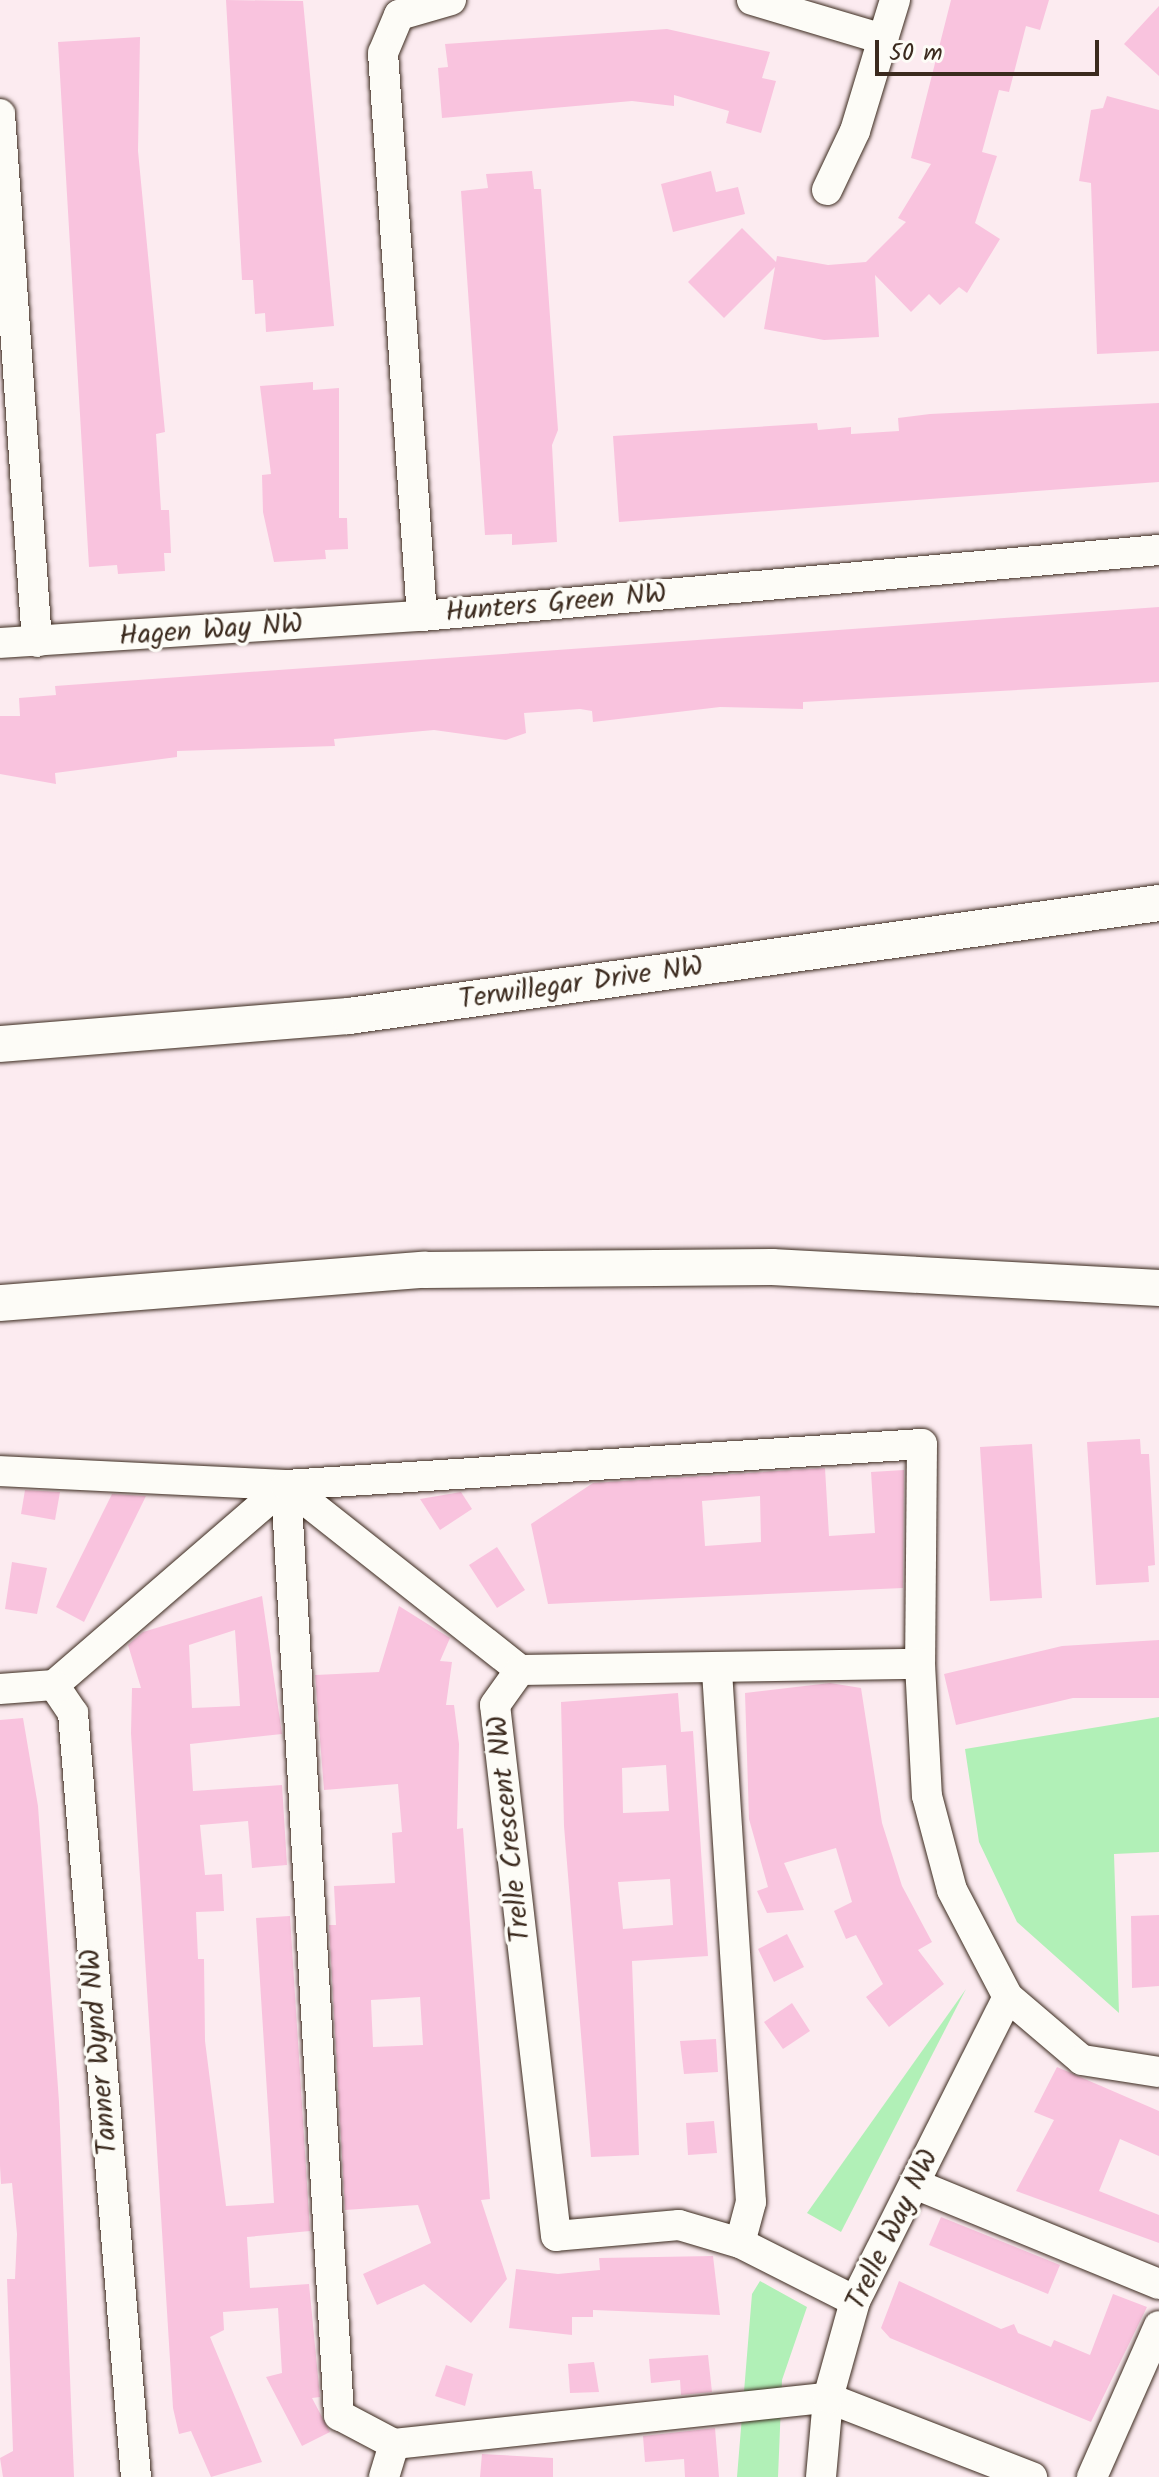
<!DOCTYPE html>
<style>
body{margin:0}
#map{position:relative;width:1159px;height:2477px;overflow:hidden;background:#fcebf0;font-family:Kalam,sans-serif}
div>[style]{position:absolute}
.green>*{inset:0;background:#b1f0b7}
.building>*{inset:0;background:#f9c3de}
.roads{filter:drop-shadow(0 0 2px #3b2a1e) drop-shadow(0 0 2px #3b2a1e)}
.minor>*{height:30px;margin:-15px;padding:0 15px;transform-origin:15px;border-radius:15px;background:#fdfcf7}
.major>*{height:36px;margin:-18px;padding:0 18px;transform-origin:18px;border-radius:18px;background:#fdfcf7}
span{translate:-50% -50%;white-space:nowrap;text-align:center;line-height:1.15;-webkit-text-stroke:7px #fdfcf7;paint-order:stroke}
.street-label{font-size:28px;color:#3b2a1e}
.scale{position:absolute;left:875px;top:40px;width:224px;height:36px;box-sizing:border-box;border:4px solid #3b2a1e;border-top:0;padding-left:10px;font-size:24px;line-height:28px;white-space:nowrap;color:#3b2a1e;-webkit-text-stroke:6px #fdfcf7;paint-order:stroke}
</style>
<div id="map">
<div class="green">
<i style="clip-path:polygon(1159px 1717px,1159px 1852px,1114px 1854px,1119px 2013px,1017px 1922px,979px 1842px,965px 1749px)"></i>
<i style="clip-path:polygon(966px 1989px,841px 2232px,807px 2213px)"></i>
<i style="clip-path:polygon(760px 2281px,807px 2307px,782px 2380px,778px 2477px,737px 2477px,752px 2294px)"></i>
</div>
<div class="building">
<i style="clip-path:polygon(226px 0,303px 1px,334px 326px,266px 332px,265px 313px,255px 314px,253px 280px,242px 280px)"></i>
<i style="clip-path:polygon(951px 0,1049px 0,1040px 30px,1026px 26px,1009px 92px,999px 90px,982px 152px,997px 156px,975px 223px,1000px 239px,967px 293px,959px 287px,940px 305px,929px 294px,911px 312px,875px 275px,879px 337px,824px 340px,764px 329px,775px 267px,724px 318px,688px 282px,742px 228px,776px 262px,777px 256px,828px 265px,866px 262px,906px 222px,898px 218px,931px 164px,911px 158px)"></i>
<i style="clip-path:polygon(1159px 6px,1159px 76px,1124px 44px)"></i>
<i style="clip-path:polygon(667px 29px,770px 52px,762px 78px,776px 81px,761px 133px,726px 123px,729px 111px,674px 95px,674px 106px,632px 101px,442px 118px,438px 68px,448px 67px,445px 44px)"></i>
<i style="clip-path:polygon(140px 37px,138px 151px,165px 432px,156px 434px,161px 510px,169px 510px,171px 553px,164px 553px,165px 571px,118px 574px,117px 565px,89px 567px,58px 42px)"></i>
<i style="clip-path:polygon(1107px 96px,1159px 110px,1159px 351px,1097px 354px,1091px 183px,1079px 181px,1091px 110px,1103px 108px)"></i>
<i style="clip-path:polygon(532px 171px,534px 189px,541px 189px,558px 430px,552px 445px,557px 542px,512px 545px,512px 534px,485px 535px,461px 191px,488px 188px,486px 174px)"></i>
<i style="clip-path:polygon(711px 171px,716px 192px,738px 187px,745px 214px,673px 232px,661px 184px)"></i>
<i style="clip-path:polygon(313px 382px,313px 390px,339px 388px,339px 518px,347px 518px,348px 549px,325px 550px,326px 559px,274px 562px,263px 512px,262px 475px,271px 474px,260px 386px)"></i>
<i style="clip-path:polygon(1159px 403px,1159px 482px,619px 522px,613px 436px,817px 423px,818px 430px,851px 427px,851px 434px,899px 431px,898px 418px,930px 414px)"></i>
<i style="clip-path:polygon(1159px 607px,1159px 682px,803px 702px,803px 709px,720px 707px,593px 722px,592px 711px,580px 709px,524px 713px,526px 733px,506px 740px,434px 730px,334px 739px,335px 746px,177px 751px,177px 757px,55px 773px,56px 784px,0 774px,0 716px,20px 716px,19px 698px,56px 695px,55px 686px)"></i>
<i style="clip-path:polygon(1140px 1439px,1141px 1454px,1149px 1454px,1155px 1565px,1148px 1566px,1149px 1582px,1096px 1585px,1087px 1442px)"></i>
<i style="clip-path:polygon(1032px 1444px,1042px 1598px,990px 1601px,980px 1447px)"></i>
<i style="clip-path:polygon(evenodd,825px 1468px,829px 1536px,875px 1533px,871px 1472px,904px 1470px,903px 1588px,548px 1604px,531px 1524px,593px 1483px,825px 1468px,760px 1496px,761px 1542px,705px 1546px,702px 1501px,760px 1496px)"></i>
<i style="clip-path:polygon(25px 1490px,60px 1492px,55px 1520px,21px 1514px)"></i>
<i style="clip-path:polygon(461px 1492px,472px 1509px,440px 1530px,420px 1499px)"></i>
<i style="clip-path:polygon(112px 1494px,146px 1496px,84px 1622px,56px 1607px)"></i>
<i style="clip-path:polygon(497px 1547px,525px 1590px,497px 1608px,469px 1565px)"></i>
<i style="clip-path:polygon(12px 1562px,47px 1568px,37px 1614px,5px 1609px)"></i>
<i style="clip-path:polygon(evenodd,262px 1596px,282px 1734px,190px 1744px,193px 1791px,282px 1785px,287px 1865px,252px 1868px,248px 1821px,200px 1825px,205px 1875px,222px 1874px,224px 1911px,196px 1912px,198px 1959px,204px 1959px,205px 2041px,226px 2206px,274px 2203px,256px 1918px,290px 1916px,310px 2231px,247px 2237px,250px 2288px,309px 2284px,320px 2397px,312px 2398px,330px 2432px,302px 2446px,266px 2377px,282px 2373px,278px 2308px,223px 2312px,224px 2330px,210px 2337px,262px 2462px,211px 2477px,191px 2431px,179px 2434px,173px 2408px,131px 1733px,132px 1688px,141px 1688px,128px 1645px,143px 1632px,262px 1596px,235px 1630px,240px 1706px,192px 1708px,189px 1645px,235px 1630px)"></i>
<i style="clip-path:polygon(evenodd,399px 1606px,450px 1638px,440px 1661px,452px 1662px,446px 1705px,454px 1705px,459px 1744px,457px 1829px,463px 1828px,490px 2199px,481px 2200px,507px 2279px,471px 2323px,424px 2284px,377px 2305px,363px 2274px,431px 2243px,418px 2205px,345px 2210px,329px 1925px,336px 1925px,334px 1886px,395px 1883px,392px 1833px,402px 1832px,398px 1784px,324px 1790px,315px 1675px,379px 1672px,399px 1606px,420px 1997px,423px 2045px,373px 2047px,371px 2000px,420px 1997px)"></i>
<i style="clip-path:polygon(1159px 1640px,1159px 1698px,1073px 1698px,956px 1725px,944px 1674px,1062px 1646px)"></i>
<i style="clip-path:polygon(830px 1683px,861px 1688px,882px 1823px,902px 1886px,932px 1942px,918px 1950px,944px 1984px,889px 2027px,866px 1997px,883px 1984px,856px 1935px,846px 1939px,834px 1911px,852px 1902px,836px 1848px,784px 1863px,804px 1910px,767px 1913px,757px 1891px,768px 1887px,749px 1819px,745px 1693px)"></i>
<i style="clip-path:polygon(evenodd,678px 1693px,681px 1732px,693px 1731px,708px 1956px,632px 1961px,639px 2155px,591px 2157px,564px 1826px,561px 1702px,678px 1693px,666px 1765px,669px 1811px,623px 1813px,622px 1768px,666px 1765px,678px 1693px,670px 1879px,673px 1925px,623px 1929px,618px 1882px,670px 1879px)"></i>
<i style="clip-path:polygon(23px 1718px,38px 1806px,59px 2102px,74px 2477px,3px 2477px,0 2458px,13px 2451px,7px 2279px,15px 2279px,17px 2234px,12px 2183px,1px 2184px,0 2166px,0 1720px)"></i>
<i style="clip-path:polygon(1159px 1915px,1159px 1986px,1132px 1988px,1131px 1916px)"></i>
<i style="clip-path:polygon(787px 1934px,804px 1967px,774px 1982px,758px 1949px)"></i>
<i style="clip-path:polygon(792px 2003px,810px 2031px,783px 2049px,764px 2022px)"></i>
<i style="clip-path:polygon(716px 2039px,718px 2072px,684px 2074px,680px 2041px)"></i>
<i style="clip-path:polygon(1057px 2067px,1159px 2111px,1159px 2156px,1120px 2139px,1099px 2191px,1159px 2215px,1159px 2243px,1016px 2191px,1054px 2120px,1034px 2112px)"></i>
<i style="clip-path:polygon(714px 2121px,717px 2153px,688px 2155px,686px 2123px)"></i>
<i style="clip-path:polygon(941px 2217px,1060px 2265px,1048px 2294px,929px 2245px)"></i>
<i style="clip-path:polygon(713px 2256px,720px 2315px,593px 2310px,593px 2317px,572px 2317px,572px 2335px,509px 2328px,516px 2269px,558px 2274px,600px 2270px,599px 2258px)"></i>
<i style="clip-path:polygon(899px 2281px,1001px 2329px,1014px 2324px,1018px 2333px,1051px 2347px,1054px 2340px,1090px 2355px,1113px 2294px,1147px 2307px,1091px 2422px,890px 2338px,881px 2328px)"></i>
<i style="clip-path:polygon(708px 2355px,712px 2392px,681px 2395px,680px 2380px,651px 2383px,649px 2359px)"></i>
<i style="clip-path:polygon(594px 2362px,599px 2392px,570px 2393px,568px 2364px)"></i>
<i style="clip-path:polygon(446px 2365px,473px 2374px,465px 2406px,435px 2396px)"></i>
<i style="clip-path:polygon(715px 2428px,719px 2477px,685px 2477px,684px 2459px,645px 2462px,643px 2436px)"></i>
<i style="clip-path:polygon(482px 2454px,553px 2458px,553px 2477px,480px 2477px)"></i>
</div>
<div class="roads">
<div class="minor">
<i style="left:451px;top:0;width:54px;rotate:163.9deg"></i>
<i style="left:399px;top:15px;width:41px;rotate:112.8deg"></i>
<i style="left:383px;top:53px;width:564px;rotate:86.04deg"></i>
<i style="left:422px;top:616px;width:740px;rotate:-5.12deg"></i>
<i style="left:752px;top:0;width:137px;rotate:16.6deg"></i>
<i style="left:883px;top:39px;width:41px;rotate:-72.9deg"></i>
<i style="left:0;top:114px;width:529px;rotate:85.99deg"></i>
<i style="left:827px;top:190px;width:65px;rotate:-64.6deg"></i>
<i style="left:855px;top:131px;width:96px;rotate:-73.1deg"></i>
<i style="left:0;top:643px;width:423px;rotate:-3.7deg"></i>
<i style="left:0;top:1471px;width:286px;rotate:2.8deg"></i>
<i style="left:286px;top:1485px;width:932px;rotate:86.74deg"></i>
<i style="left:339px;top:2415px;width:62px;rotate:27.8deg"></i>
<i style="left:394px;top:2444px;width:436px;rotate:-6.1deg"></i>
<i style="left:828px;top:2398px;width:219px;rotate:21.2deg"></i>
<i style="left:286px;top:1485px;width:298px;rotate:38.3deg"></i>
<i style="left:717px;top:1671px;width:532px;rotate:86.34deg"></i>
<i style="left:751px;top:2202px;width:42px;rotate:105deg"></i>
<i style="left:54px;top:1685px;width:306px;rotate:-40.8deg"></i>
<i style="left:286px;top:1485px;width:637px;rotate:-3.69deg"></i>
<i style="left:922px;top:1444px;width:220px;rotate:90.5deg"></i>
<i style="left:0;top:1689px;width:54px;rotate:-4.2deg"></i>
<i style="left:54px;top:1685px;width:34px;rotate:56deg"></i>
<i style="left:73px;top:1713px;width:767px;rotate:85.29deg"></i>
<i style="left:915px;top:2184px;width:264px;rotate:22.3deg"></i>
<i style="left:855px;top:2301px;width:129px;rotate:-153.2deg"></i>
<i style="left:740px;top:2243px;width:64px;rotate:-163.6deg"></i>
<i style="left:679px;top:2225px;width:123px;rotate:174.9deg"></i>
<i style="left:556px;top:2236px;width:534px;rotate:-96.55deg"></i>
<i style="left:495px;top:1705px;width:43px;rotate:-54.5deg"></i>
<i style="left:520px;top:1670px;width:400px;rotate:-0.9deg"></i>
<i style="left:920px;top:1664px;width:132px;rotate:87deg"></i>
<i style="left:927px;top:1796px;width:97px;rotate:75.1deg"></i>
<i style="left:952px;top:1890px;width:121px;rotate:62.4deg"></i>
<i style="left:1008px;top:1997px;width:97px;rotate:40.4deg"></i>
<i style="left:1082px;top:2060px;width:78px;rotate:8.9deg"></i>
<i style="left:384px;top:2477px;width:34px;rotate:-73deg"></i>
<i style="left:821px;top:2477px;width:79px;rotate:-84.9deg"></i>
<i style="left:828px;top:2398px;width:101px;rotate:-74.4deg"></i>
<i style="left:855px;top:2301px;width:340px;rotate:-63.3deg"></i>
<i style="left:1092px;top:2477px;width:165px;rotate:-66.1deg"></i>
</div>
<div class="major">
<i style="left:0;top:1044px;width:350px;rotate:-4.6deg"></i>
<i style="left:349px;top:1016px;width:818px;rotate:-7.94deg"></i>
<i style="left:0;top:1303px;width:425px;rotate:-4.5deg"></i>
<i style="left:424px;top:1270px;width:348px;rotate:-0.5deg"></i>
<i style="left:772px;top:1267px;width:388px;rotate:3.1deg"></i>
</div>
</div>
<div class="street-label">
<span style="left:556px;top:604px;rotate:-5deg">Hunters Green NW</span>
<span style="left:211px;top:631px;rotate:-4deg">Hagen Way NW</span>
<span style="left:581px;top:984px;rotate:-8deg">Terwillegar Drive NW</span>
<span style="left:510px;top:1829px;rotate:-96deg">Trelle Crescent NW</span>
<span style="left:100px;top:2052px;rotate:-95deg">Tanner Wynd NW</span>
<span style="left:893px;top:2230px;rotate:-64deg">Trelle Way NW</span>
</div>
<div class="scale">50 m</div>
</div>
